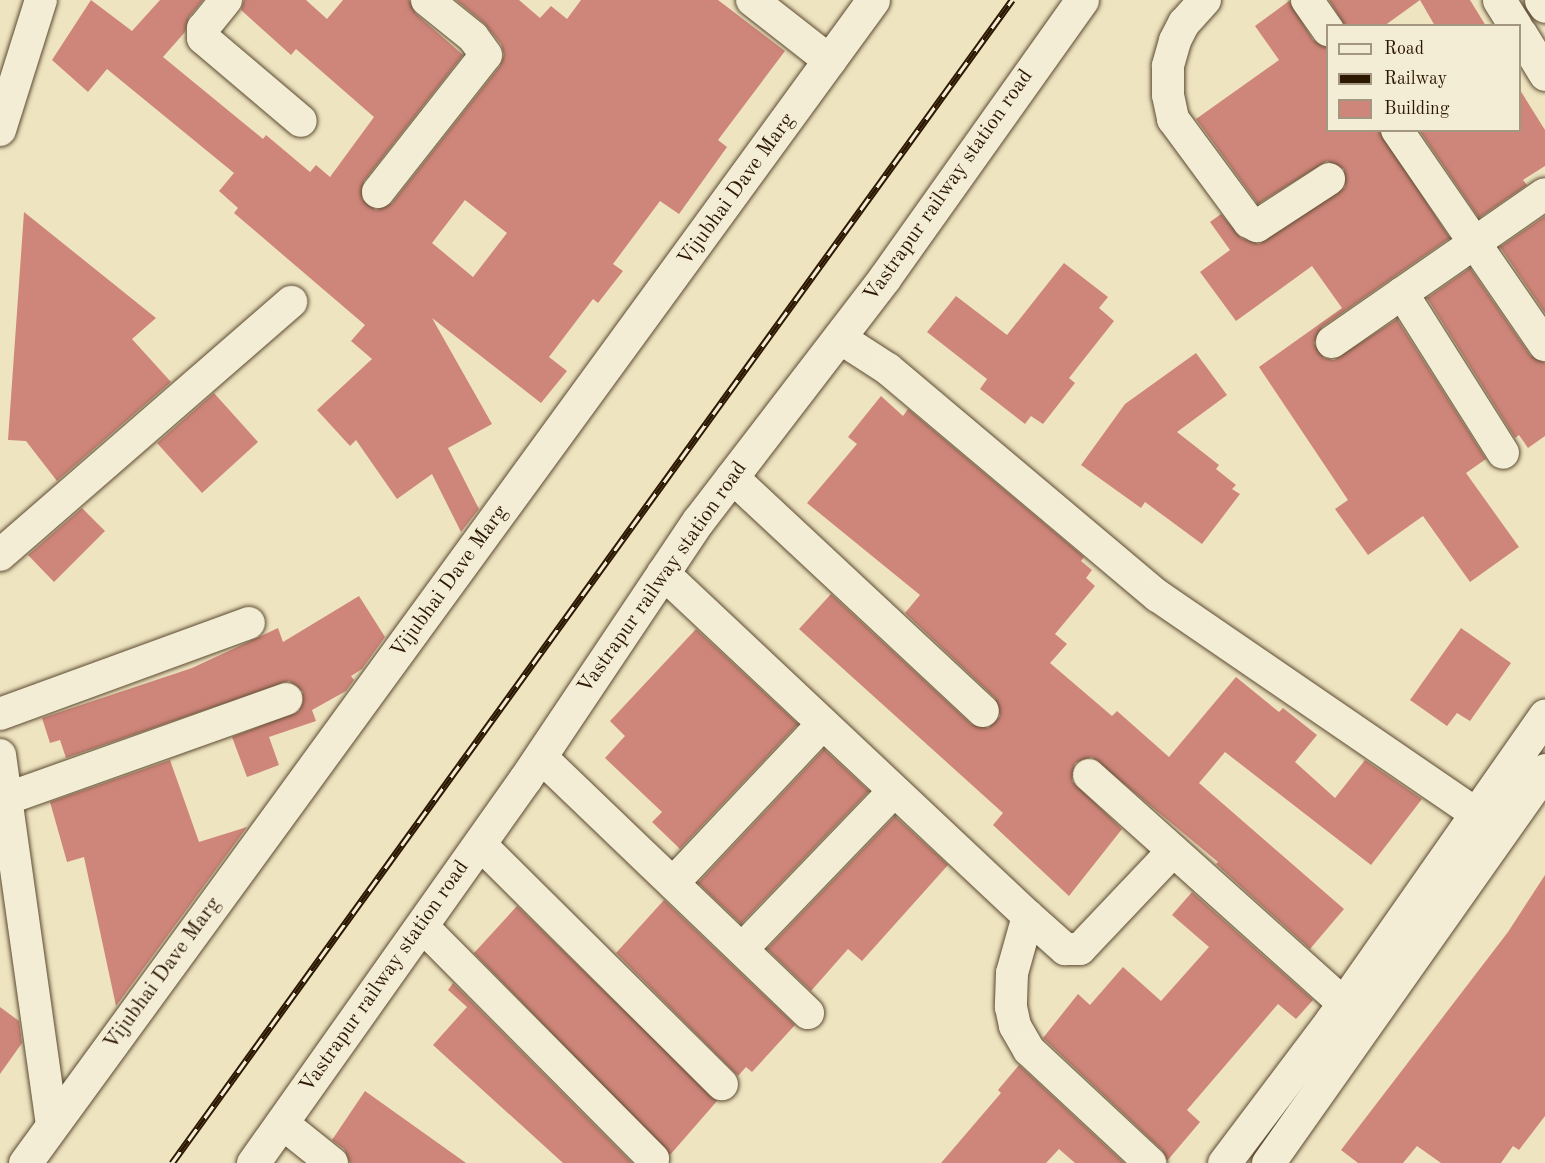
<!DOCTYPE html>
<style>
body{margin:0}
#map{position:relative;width:1545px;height:1163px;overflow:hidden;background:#eee4c0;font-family:"Old Standard TT",serif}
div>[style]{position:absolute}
.building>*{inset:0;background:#cf867a}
.roads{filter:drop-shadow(0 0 2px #5c4a31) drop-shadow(0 0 2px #5c4a31)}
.minor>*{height:32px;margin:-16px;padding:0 16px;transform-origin:16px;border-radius:16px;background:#f4edd6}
.tertiary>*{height:33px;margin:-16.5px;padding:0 16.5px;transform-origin:16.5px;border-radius:16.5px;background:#f4edd6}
.secondary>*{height:33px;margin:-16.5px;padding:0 16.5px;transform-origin:16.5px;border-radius:16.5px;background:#f4edd6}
.rail>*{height:7px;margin-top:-3.5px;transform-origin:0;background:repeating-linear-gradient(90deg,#f4edd6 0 14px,#2c1701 0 28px);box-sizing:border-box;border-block:2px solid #2c1701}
span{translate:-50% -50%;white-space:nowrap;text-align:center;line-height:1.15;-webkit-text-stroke:4.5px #f4edd6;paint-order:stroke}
.street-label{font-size:21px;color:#2c1701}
.legend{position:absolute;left:1326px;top:24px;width:195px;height:108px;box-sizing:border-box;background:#f4edd6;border:2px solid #a49781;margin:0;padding:8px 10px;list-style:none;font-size:18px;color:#2c1701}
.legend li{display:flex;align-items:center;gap:12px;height:30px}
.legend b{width:30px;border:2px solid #a49781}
</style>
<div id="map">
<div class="building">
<i style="clip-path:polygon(evenodd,91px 0,132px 31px,160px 0,203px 0,189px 17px,185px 32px,163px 57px,263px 139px,266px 135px,310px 172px,316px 165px,330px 177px,374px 117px,296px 49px,291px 55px,241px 10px,244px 0,306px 0,327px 19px,343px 0,409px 0,416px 14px,463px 55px,364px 181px,362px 199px,376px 210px,392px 203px,500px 66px,504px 55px,501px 44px,484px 23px,456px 0,519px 0,540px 18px,551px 6px,567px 19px,581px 0,718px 0,785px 51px,718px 140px,727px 147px,679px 214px,660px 201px,613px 264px,623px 271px,598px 303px,593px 299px,549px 357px,567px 371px,541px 403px,432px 318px,492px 424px,448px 448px,479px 509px,461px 532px,432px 474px,397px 499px,356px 440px,350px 446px,317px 410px,372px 359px,351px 341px,365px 325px,234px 213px,238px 208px,219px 191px,234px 173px,107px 69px,88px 92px,52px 60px,91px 0,465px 200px,507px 233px,473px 277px,432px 243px,465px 200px)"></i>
<i style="clip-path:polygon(1329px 0,1470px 0,1486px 26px,1435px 26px,1420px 0,1384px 26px,1345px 26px)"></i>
<i style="clip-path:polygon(1289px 1px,1313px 40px,1328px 48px,1328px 130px,1379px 130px,1450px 238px,1322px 327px,1314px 343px,1324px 358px,1334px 360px,1397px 319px,1486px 459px,1466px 473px,1519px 547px,1470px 582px,1423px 516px,1368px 555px,1335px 509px,1348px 500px,1259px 367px,1342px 308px,1312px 266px,1236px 321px,1200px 272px,1230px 250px,1210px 222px,1221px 214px,1241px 238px,1259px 244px,1345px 187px,1344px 169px,1327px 161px,1258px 204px,1196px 119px,1279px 60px,1255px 26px)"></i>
<i style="clip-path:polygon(1520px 90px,1545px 130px,1545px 166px,1523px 180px,1527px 185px,1479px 218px,1419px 130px,1520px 130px)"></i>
<i style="clip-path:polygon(24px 212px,156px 318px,132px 339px,171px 382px,57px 481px,26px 441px,8px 440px)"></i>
<i style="clip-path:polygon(1545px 216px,1545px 313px,1500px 247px)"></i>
<i style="clip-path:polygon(1064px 263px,1108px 297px,1099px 308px,1114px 321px,1069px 378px,1075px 383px,1043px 424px,1031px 416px,1025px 424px,980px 389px,987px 379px,927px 332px,956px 296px,1007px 335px)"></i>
<i style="clip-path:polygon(1470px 268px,1530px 355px,1545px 363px,1545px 436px,1528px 448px,1519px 435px,1515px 438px,1427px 298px)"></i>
<i style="clip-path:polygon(1196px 353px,1227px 395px,1177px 432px,1219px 465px,1216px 469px,1236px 485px,1232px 489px,1240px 494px,1202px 544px,1145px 502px,1141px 508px,1081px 465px,1125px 404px)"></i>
<i style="clip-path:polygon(214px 393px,258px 442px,202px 493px,157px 443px)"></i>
<i style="clip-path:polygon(881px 396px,903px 416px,908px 409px,1084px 557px,1081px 561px,1092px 570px,1086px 578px,1095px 586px,1055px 634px,1067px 644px,1050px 663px,1112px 716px,1117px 711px,1169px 757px,1236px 677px,1279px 712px,1283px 708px,1317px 735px,1295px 762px,1335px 798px,1365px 760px,1422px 799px,1371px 865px,1225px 752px,1199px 783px,1344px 909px,1310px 949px,1216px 864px,1218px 862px,1092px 757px,1075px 763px,1072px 781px,1122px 829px,1069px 896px,993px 825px,1003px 813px,799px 629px,831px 594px,971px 724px,988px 728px,1000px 716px,995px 698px,905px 613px,920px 595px,807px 503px,857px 444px,848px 437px)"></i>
<i style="clip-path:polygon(82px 508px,105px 531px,54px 582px,28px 555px)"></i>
<i style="clip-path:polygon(359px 596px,385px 637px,362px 669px,351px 676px,354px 680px,346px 691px,312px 710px,316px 721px,269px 737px,279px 765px,247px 777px,232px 737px,299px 711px,303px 692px,289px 681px,66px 758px,60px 740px,50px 743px,42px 718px,192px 668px,278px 628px,283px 642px)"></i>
<i style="clip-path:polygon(1461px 628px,1511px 663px,1470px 721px,1457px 713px,1447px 726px,1410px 700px)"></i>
<i style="clip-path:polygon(696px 629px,798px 724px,680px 849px,652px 822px,662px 812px,605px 758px,625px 736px,610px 721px)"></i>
<i style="clip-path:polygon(824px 749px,869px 791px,741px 924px,698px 883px)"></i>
<i style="clip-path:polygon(170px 760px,199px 842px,247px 827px,116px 1006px,84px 857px,67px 862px,50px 802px)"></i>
<i style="clip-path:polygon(895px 816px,948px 865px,862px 961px,848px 949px,811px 991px,767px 949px)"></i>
<i style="clip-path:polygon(1545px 875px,1545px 1116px,1519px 1150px,1513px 1146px,1501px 1163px,1441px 1163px,1417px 1146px,1403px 1163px,1358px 1163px,1341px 1150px,1508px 932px)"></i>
<i style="clip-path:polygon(1192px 892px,1313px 1000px,1296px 1019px,1278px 1004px,1187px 1110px,1200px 1122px,1167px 1161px,1162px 1150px,1043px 1038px,1078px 994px,1090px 1005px,1123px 967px,1161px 1001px,1209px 947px,1172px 915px)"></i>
<i style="clip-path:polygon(664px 900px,795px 1025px,752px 1072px,746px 1067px,738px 1076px,616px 953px)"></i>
<i style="clip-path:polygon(517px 906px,717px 1101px,670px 1155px,474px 953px)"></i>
<i style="clip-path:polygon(453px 983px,632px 1163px,563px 1163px,433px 1045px,467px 1007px,448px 990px)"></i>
<i style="clip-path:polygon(0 1007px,19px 1021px,22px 1043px,0 1074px)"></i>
<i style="clip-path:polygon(1019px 1065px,1124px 1163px,1075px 1163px,1059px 1149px,1046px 1163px,941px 1163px,1001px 1093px,998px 1090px)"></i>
<i style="clip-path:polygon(365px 1091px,466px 1163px,350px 1163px,344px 1149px,332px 1140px)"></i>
</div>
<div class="roads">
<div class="minor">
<i style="left:226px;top:0;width:36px;rotate:129deg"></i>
<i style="left:203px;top:28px;width:10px;rotate:90deg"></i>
<i style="left:203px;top:38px;width:128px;rotate:40.3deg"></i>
<i style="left:752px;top:0;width:99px;rotate:38deg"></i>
<i style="left:1205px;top:0;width:31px;rotate:132deg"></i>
<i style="left:1184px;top:23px;width:20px;rotate:117deg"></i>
<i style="left:1175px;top:41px;width:26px;rotate:106deg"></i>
<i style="left:1168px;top:66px;width:29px;rotate:90deg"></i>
<i style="left:1168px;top:95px;width:25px;rotate:78deg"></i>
<i style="left:1173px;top:119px;width:128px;rotate:53.6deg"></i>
<i style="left:1249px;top:222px;width:9px;rotate:27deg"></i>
<i style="left:1257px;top:226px;width:86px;rotate:-33.1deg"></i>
<i style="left:1307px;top:0;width:37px;rotate:55deg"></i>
<i style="left:0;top:130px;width:136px;rotate:-72.5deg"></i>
<i style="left:1397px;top:130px;width:261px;rotate:55.5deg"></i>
<i style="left:378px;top:192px;width:174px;rotate:-51.8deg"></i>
<i style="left:486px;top:55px;width:22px;rotate:-126deg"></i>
<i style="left:473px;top:37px;width:59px;rotate:-141.2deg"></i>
<i style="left:1402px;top:293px;width:189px;rotate:57.7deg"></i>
<i style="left:840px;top:338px;width:57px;rotate:32.9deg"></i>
<i style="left:888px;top:369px;width:353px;rotate:40.1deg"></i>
<i style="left:1158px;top:596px;width:386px;rotate:34.4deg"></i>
<i style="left:1332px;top:342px;width:259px;rotate:-34.8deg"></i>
<i style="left:732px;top:477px;width:343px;rotate:43deg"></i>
<i style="left:0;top:555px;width:386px;rotate:-41deg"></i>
<i style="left:663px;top:573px;width:501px;rotate:43.22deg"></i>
<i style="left:1028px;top:916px;width:59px;rotate:105.7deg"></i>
<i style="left:1012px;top:973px;width:34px;rotate:92deg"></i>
<i style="left:1011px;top:1007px;width:19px;rotate:78deg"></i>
<i style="left:1015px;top:1026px;width:28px;rotate:60deg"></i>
<i style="left:1029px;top:1050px;width:166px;rotate:43deg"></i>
<i style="left:0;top:714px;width:265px;rotate:-20.1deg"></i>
<i style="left:0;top:755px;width:374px;rotate:82deg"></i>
<i style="left:541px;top:757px;width:370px;rotate:43.8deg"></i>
<i style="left:1089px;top:775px;width:341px;rotate:41.9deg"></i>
<i style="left:0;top:801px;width:304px;rotate:-19.6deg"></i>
<i style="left:480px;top:844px;width:341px;rotate:44.8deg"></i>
<i style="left:673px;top:883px;width:217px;rotate:-46.7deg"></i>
<i style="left:1028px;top:916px;width:50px;rotate:41.7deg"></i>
<i style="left:1065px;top:949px;width:15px"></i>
<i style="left:1080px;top:949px;width:135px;rotate:-46.5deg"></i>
<i style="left:422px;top:926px;width:328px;rotate:45.2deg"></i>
<i style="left:742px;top:949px;width:218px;rotate:-46.1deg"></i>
<i style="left:282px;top:1123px;width:64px;rotate:38.7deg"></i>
</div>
<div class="tertiary">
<i style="left:25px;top:1163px;width:1439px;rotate:-53.9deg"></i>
<i style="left:253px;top:1163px;width:471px;rotate:-54.7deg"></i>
<i style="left:525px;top:779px;width:311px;rotate:-56.2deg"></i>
<i style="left:698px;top:521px;width:307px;rotate:-52.5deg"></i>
<i style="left:885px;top:277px;width:340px;rotate:-54.6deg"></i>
<i style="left:1224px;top:1163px;width:178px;rotate:-53deg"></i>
<i style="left:1331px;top:1021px;width:373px;rotate:-55deg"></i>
<i style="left:1268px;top:1163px;width:481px;rotate:-54.8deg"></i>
</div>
<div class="secondary">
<i style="left:1499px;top:0;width:31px;rotate:58deg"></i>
<i style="left:1541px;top:0;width:7px;rotate:56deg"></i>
<i style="left:1520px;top:33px;width:48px;rotate:58.6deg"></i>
</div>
</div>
<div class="rail">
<i style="left:172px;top:1163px;width:1435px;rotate:-54.16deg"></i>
</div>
<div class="street-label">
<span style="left:949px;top:186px;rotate:-55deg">Vastrapur railway station road</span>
<span style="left:737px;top:190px;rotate:-54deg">Vijubhai Dave Marg</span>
<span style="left:663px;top:578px;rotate:-55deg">Vastrapur railway station road</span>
<span style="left:450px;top:582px;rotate:-54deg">Vijubhai Dave Marg</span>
<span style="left:163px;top:974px;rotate:-54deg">Vijubhai Dave Marg</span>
<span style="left:385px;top:977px;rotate:-55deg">Vastrapur railway station road</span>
</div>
<ul class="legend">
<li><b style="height:8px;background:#f4edd6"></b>Road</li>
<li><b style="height:8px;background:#2c1701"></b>Railway</li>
<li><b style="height:16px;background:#cf867a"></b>Building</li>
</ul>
</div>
